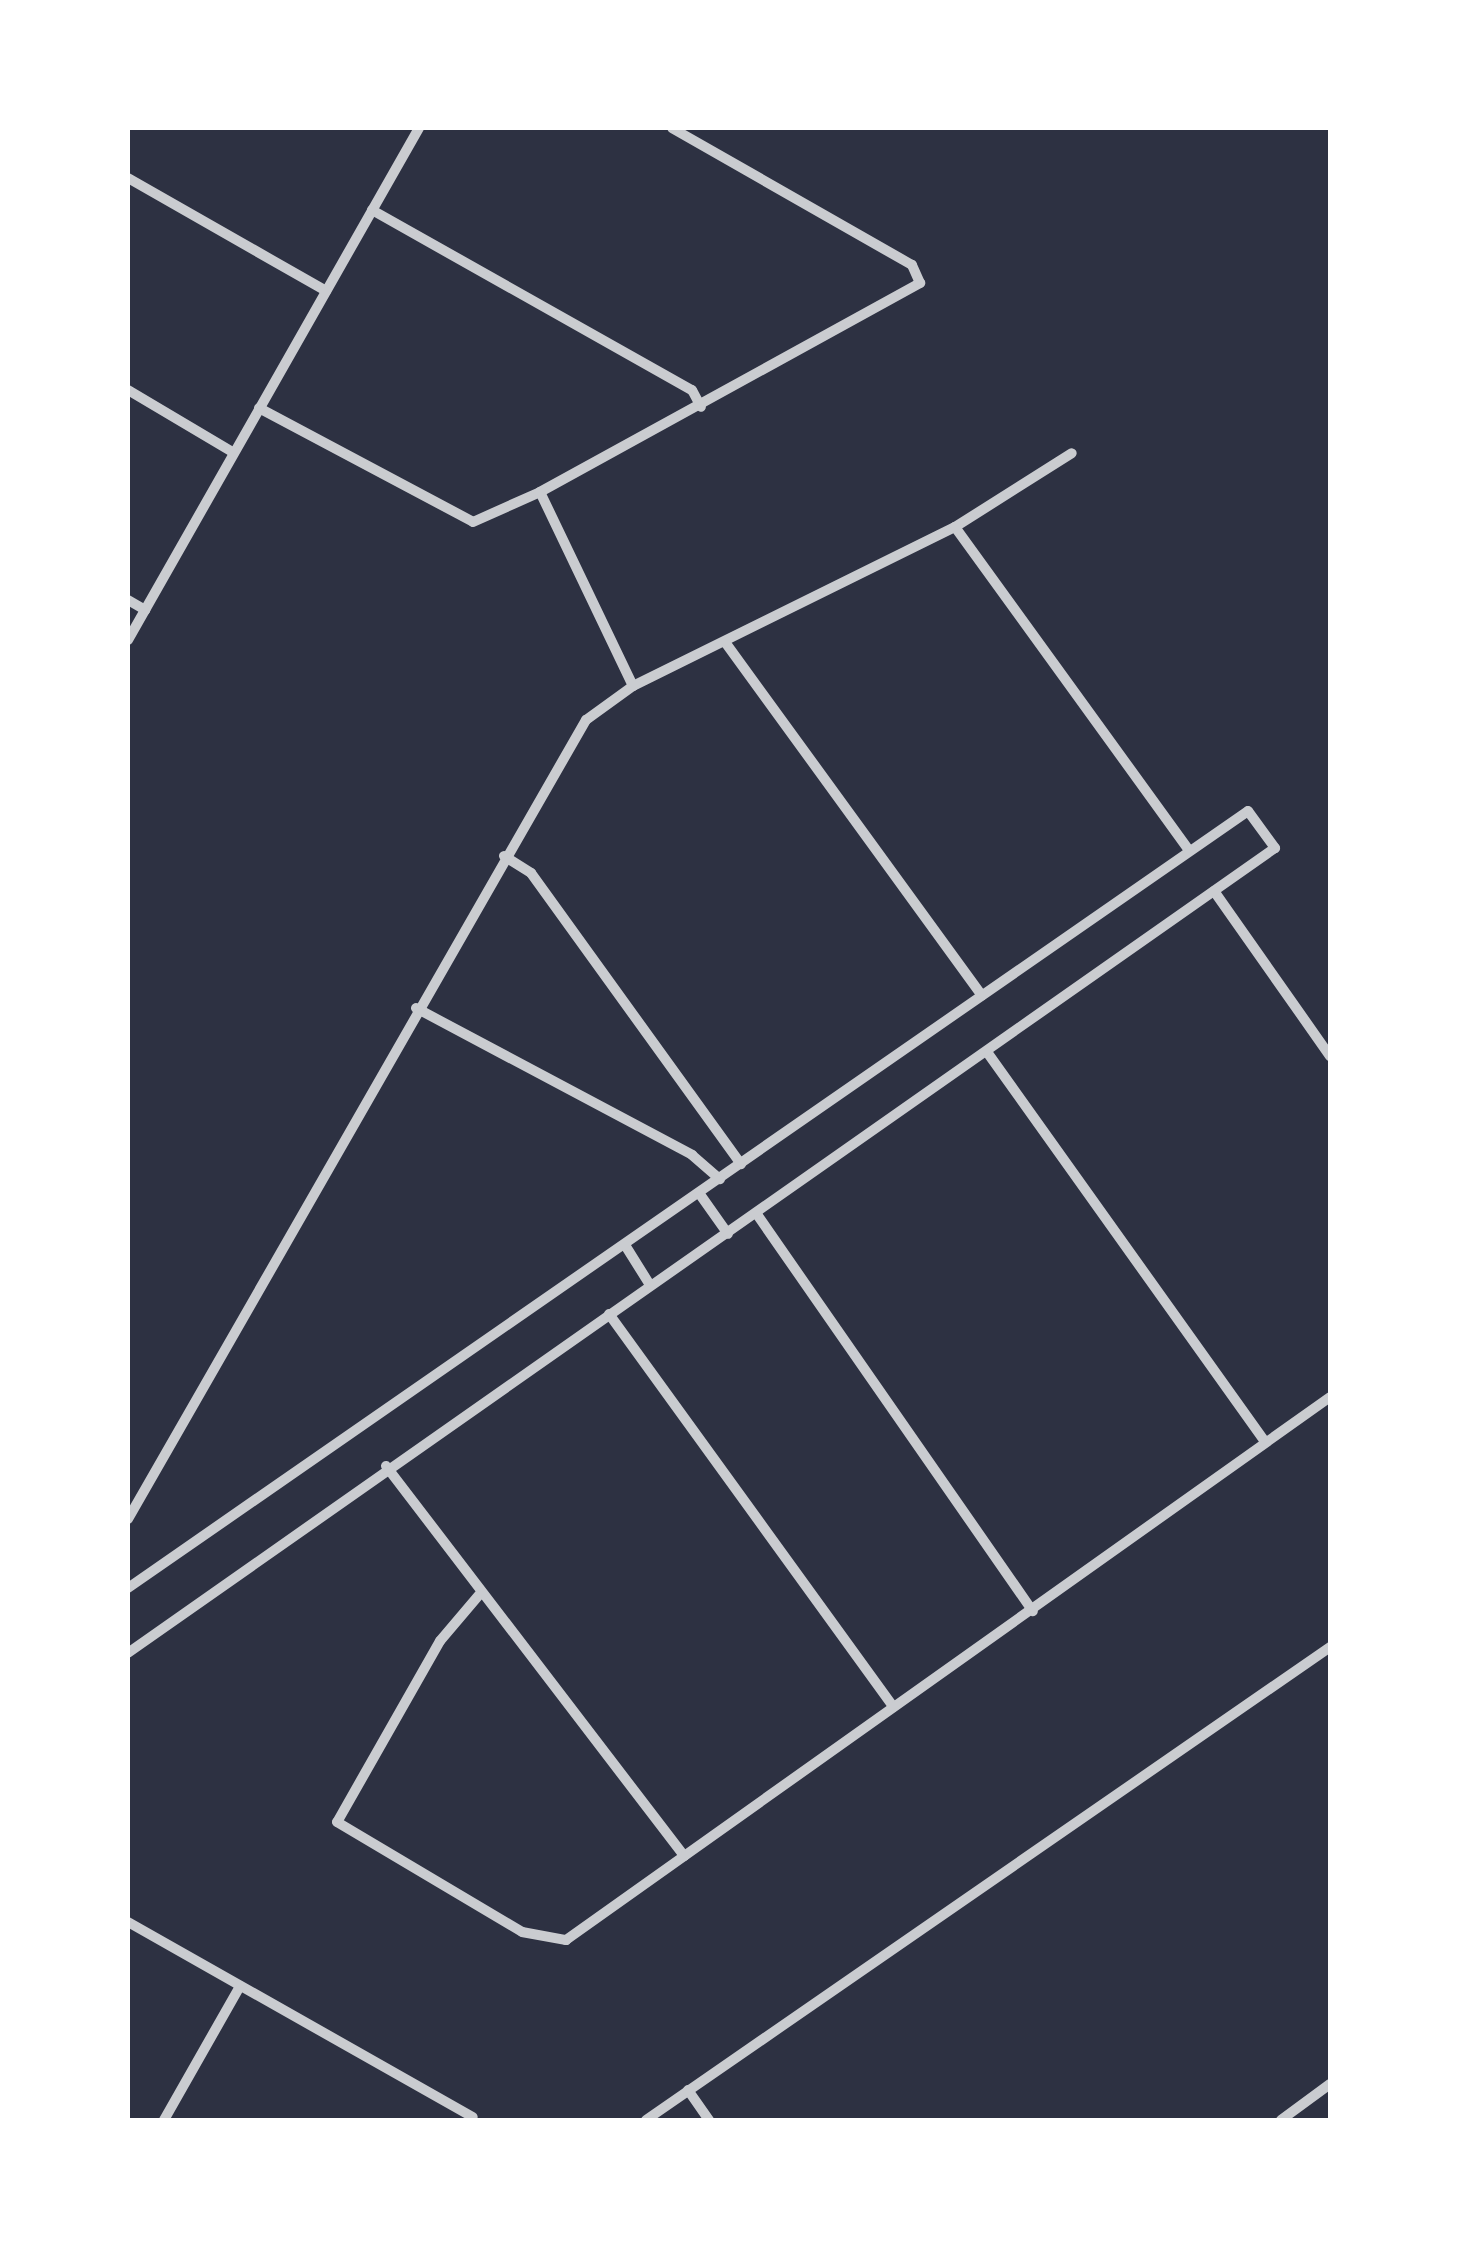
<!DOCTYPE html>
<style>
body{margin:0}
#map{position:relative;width:1458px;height:2248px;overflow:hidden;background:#2d3142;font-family:Rubik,sans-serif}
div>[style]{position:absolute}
.minor>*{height:10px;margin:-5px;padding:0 5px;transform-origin:5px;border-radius:5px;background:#caccd0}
span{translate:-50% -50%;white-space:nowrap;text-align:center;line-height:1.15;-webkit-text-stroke:8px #fff;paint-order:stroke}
.frame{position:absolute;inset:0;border:130px solid #fff;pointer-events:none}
</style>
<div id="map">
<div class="minor">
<i style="left:128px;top:178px;width:228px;rotate:29.7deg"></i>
<i style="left:372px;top:210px;width:367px;rotate:29.4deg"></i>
<i style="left:692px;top:390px;width:19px;rotate:62deg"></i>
<i style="left:128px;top:390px;width:123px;rotate:30.7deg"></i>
<i style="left:259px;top:408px;width:242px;rotate:28deg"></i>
<i style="left:473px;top:522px;width:73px;rotate:-24.1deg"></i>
<i style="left:955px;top:527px;width:399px;rotate:54.1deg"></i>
<i style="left:128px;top:600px;width:20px;rotate:30deg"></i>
<i style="left:128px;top:640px;width:589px;rotate:-60.39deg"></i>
<i style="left:725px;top:642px;width:437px;rotate:54deg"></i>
<i style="left:633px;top:686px;width:215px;rotate:-115.6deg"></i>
<i style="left:540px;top:492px;width:434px;rotate:-28.8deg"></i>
<i style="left:920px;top:283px;width:20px;rotate:-114deg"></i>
<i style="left:912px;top:265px;width:276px;rotate:-150.3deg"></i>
<i style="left:504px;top:856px;width:32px;rotate:32deg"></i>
<i style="left:531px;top:873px;width:359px;rotate:54.2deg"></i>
<i style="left:1214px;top:891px;width:202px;rotate:54.9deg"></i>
<i style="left:416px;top:1008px;width:313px;rotate:28deg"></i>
<i style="left:692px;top:1155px;width:37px;rotate:41deg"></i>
<i style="left:987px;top:1052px;width:479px;rotate:54.5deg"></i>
<i style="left:699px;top:1193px;width:50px;rotate:54.7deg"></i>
<i style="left:756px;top:1213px;width:485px;rotate:55.2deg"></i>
<i style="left:625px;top:1245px;width:47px;rotate:58deg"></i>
<i style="left:609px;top:1314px;width:485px;rotate:54.1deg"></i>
<i style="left:386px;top:1466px;width:491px;rotate:52.6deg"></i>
<i style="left:128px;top:1519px;width:921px;rotate:-60.18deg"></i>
<i style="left:586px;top:720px;width:58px;rotate:-35.9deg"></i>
<i style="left:633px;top:686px;width:359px;rotate:-26.3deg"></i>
<i style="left:955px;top:527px;width:138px;rotate:-32.3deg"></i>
<i style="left:128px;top:1588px;width:1363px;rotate:-34.75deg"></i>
<i style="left:1248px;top:811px;width:46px;rotate:53.9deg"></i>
<i style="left:1275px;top:848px;width:1401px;rotate:144.94deg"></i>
<i style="left:479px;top:1595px;width:60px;rotate:130.3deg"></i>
<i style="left:440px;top:1641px;width:208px;rotate:119.6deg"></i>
<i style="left:337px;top:1822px;width:215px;rotate:30.7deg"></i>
<i style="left:522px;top:1932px;width:45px;rotate:10.3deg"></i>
<i style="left:566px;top:1940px;width:937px;rotate:-35.4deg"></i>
<i style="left:128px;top:1922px;width:396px;rotate:29.5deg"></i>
<i style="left:688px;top:2090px;width:37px;rotate:55deg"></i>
<i style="left:164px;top:2120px;width:154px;rotate:-60.4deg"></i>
<i style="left:646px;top:2120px;width:832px;rotate:-34.66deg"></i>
<i style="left:1281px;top:2120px;width:61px;rotate:-36.3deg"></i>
</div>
<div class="frame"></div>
</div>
